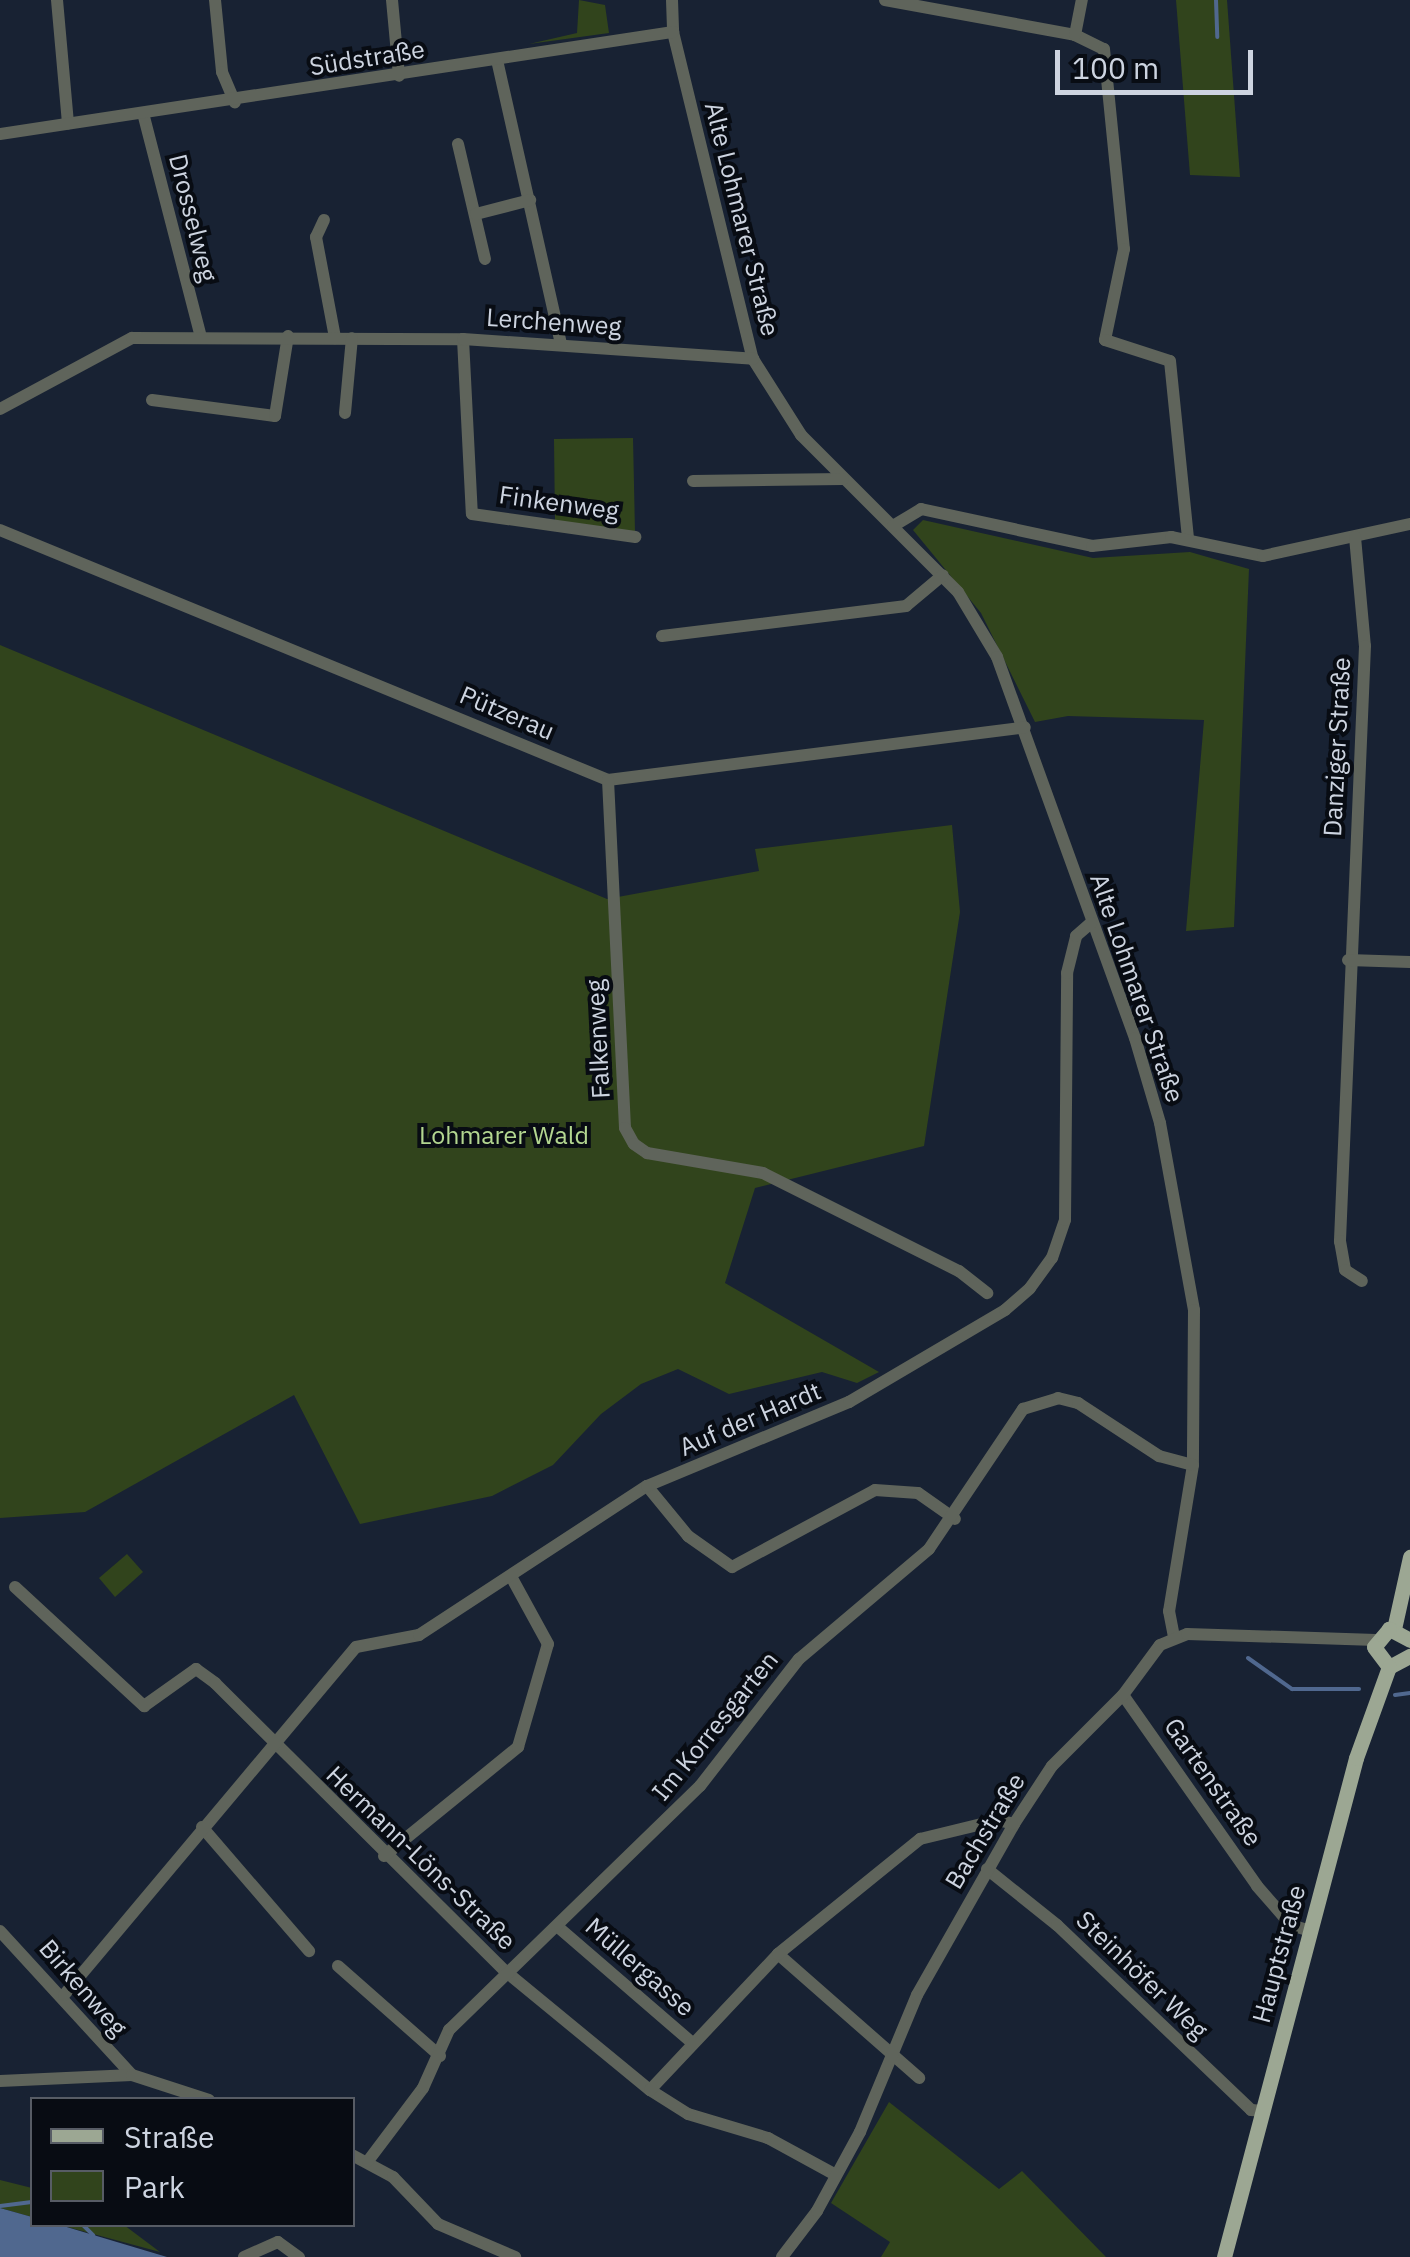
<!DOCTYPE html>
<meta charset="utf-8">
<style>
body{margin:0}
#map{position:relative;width:1410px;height:2257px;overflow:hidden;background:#182233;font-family:"IBM Plex Sans",sans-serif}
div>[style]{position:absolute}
.green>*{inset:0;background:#31441c}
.water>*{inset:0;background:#50688f}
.stream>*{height:4px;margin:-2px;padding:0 2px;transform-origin:2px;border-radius:2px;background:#50688f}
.minor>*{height:12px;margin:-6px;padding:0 6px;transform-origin:6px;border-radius:6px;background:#5f645b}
.major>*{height:15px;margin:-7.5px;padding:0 7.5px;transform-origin:7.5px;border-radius:7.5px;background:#9ca793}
span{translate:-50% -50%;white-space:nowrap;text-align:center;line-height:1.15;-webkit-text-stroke:8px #080c13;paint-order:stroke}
.street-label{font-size:25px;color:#cdd4e0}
.park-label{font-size:25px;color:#b3d690}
.legend{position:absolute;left:30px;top:2097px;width:325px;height:130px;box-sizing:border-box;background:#080c13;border:2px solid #575c65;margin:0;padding:12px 18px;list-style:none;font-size:30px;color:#cdd4e0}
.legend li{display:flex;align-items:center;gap:20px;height:50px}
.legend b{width:50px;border:2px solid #575c65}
.scale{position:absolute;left:1055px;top:50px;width:198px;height:45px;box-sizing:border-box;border:5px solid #cdd4e0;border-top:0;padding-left:12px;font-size:30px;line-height:35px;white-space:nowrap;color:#cdd4e0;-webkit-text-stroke:8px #080c13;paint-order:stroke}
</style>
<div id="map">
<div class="green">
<i style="clip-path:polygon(579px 0,605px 5px,609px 33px,529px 44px,577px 33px)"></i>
<i style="clip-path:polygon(1176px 0,1227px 0,1240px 177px,1190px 175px)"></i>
<i style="clip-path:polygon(633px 438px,635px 532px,555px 521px,554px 439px)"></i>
<i style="clip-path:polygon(923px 520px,1093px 558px,1190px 552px,1249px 569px,1234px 927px,1186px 931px,1204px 720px,1068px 716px,1035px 722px,981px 613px,913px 530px)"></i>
<i style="clip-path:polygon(0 645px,607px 899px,759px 871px,755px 849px,952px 825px,960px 912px,924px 1146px,755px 1188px,725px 1283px,879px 1372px,857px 1383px,822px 1372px,729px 1394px,678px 1369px,641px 1384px,601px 1414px,553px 1465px,492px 1496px,360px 1524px,294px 1395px,85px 1512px,0 1518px)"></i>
<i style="clip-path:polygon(127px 1554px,143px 1572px,115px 1597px,99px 1578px)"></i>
<i style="clip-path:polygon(889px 2102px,999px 2189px,1022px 2171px,1106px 2257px,881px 2257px,890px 2242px,831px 2203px)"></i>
<i style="clip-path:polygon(0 2180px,32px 2188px,32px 2217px,0 2208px)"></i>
<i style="clip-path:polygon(60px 2225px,124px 2225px,160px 2252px)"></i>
</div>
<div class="water">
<i style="clip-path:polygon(0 2208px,32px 2217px,32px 2224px,60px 2225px,167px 2257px,0 2257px)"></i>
</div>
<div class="stream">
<i style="left:1216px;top:0;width:37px;rotate:88deg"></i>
<i style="left:1248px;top:1658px;width:54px;rotate:35.2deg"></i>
<i style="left:1292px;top:1689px;width:67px"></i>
<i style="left:1395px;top:1695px;width:15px;rotate:-8deg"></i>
<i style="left:0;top:2206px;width:32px;rotate:-7deg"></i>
<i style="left:82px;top:2224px;width:16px;rotate:45deg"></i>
</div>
<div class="minor">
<i style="left:57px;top:0;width:124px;rotate:84.9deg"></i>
<i style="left:215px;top:0;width:72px;rotate:84.4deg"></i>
<i style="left:222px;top:72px;width:33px;rotate:67deg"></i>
<i style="left:392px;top:0;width:76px;rotate:84.7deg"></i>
<i style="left:672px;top:0;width:32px;rotate:88deg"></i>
<i style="left:673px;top:32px;width:337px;rotate:76.3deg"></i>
<i style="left:753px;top:359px;width:90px;rotate:57.7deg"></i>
<i style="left:801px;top:435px;width:222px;rotate:45deg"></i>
<i style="left:958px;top:592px;width:76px;rotate:59deg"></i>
<i style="left:997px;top:657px;width:405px;rotate:70.1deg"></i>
<i style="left:1135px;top:1038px;width:89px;rotate:73.6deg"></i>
<i style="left:1160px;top:1123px;width:190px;rotate:79.7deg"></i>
<i style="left:1194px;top:1310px;width:155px;rotate:90.4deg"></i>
<i style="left:1193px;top:1465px;width:148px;rotate:99.3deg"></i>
<i style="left:1169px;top:1611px;width:26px;rotate:79deg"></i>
<i style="left:885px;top:0;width:193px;rotate:10.4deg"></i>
<i style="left:1075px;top:35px;width:32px;rotate:26deg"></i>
<i style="left:1104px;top:49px;width:201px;rotate:84.3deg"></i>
<i style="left:1124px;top:249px;width:93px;rotate:101.8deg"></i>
<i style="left:1105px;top:340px;width:68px;rotate:17.9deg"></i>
<i style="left:1170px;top:361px;width:178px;rotate:84.2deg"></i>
<i style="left:1075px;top:35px;width:36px;rotate:-79deg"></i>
<i style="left:497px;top:60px;width:291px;rotate:77.3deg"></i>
<i style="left:143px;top:113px;width:228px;rotate:75.5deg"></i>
<i style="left:0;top:134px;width:681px;rotate:-8.62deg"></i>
<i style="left:458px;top:144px;width:118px;rotate:76.8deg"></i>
<i style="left:476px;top:214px;width:56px;rotate:-14.5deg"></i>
<i style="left:324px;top:220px;width:19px;rotate:115deg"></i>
<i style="left:316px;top:237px;width:103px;rotate:79.3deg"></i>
<i style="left:463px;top:339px;width:175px;rotate:87.1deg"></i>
<i style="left:472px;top:514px;width:165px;rotate:8deg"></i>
<i style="left:152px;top:400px;width:124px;rotate:7.4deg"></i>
<i style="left:275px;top:416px;width:81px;rotate:-80.8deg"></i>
<i style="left:0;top:409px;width:150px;rotate:-28.3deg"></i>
<i style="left:132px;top:338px;width:331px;rotate:0.2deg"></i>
<i style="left:463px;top:339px;width:291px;rotate:3.9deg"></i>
<i style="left:345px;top:413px;width:75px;rotate:-84.7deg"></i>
<i style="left:693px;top:481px;width:150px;rotate:-0.8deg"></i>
<i style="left:893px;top:526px;width:33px;rotate:-31deg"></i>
<i style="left:921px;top:509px;width:175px;rotate:12.2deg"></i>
<i style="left:1092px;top:546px;width:80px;rotate:-6.5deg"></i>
<i style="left:1171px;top:537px;width:94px;rotate:11.7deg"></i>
<i style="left:1263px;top:556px;width:150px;rotate:-12.3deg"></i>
<i style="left:0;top:530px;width:657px;rotate:22.35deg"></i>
<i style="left:608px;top:780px;width:420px;rotate:-7.2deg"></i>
<i style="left:1355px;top:537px;width:109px;rotate:84.8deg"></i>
<i style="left:1365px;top:646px;width:596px;rotate:92.41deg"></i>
<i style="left:1340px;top:1241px;width:29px;rotate:80deg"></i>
<i style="left:1345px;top:1270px;width:20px;rotate:33deg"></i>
<i style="left:662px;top:636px;width:246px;rotate:-7deg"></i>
<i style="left:906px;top:606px;width:48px;rotate:-40deg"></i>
<i style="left:608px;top:780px;width:348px;rotate:87.2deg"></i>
<i style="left:625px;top:1128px;width:18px;rotate:61deg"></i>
<i style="left:634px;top:1144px;width:16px;rotate:35deg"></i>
<i style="left:647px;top:1153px;width:118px;rotate:9.8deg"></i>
<i style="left:763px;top:1173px;width:219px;rotate:26.6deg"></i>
<i style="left:959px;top:1271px;width:36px;rotate:38deg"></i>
<i style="left:1348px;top:960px;width:62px;rotate:1.8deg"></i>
<i style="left:647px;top:1486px;width:65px;rotate:50.6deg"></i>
<i style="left:688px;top:1536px;width:54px;rotate:35.2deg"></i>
<i style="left:732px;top:1567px;width:162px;rotate:-28.3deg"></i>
<i style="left:875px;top:1490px;width:43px;rotate:4deg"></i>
<i style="left:918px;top:1493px;width:45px;rotate:35.1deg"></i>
<i style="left:15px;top:1587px;width:176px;rotate:42.7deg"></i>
<i style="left:144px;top:1706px;width:64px;rotate:-35.4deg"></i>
<i style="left:196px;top:1669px;width:24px;rotate:36deg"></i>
<i style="left:215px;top:1683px;width:409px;rotate:44.8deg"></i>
<i style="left:505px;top:1971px;width:188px;rotate:39.4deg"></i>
<i style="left:650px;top:2090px;width:45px;rotate:32.3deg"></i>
<i style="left:688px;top:2114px;width:84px;rotate:16.7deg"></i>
<i style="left:768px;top:2138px;width:77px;rotate:28.6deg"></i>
<i style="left:1123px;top:1695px;width:233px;rotate:54.9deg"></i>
<i style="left:1257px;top:1886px;width:52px;rotate:48.9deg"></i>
<i style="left:1291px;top:1925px;width:21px;rotate:17deg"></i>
<i style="left:202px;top:1827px;width:164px;rotate:49.2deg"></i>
<i style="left:384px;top:1856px;width:173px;rotate:-39.1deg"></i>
<i style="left:518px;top:1747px;width:107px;rotate:-73.8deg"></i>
<i style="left:548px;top:1644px;width:73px;rotate:-118.7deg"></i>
<i style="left:987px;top:1869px;width:90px;rotate:38.7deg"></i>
<i style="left:1057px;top:1925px;width:268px;rotate:43.6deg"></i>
<i style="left:1251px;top:2110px;width:13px;rotate:4deg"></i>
<i style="left:558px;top:1927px;width:176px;rotate:40.8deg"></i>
<i style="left:0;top:1931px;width:195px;rotate:47.5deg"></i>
<i style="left:778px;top:1954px;width:188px;rotate:41.3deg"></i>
<i style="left:338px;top:1966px;width:136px;rotate:41.4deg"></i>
<i style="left:64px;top:1995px;width:454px;rotate:-50deg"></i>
<i style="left:356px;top:1647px;width:64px;rotate:-10.8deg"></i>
<i style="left:419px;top:1635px;width:272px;rotate:-33.2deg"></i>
<i style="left:647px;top:1486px;width:219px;rotate:-22.6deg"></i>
<i style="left:849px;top:1402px;width:181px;rotate:-30.5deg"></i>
<i style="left:1005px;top:1310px;width:33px;rotate:-41deg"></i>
<i style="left:1030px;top:1288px;width:37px;rotate:-54deg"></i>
<i style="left:1052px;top:1258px;width:40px;rotate:-71.1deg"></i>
<i style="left:1065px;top:1220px;width:247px;rotate:-89.5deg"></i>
<i style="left:1067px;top:973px;width:38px;rotate:-76deg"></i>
<i style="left:1076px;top:936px;width:20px;rotate:-41deg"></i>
<i style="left:0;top:2081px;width:132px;rotate:-2.6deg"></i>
<i style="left:132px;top:2075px;width:81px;rotate:18deg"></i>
<i style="left:650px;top:2090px;width:187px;rotate:-46.7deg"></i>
<i style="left:778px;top:1954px;width:183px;rotate:-39deg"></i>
<i style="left:920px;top:1839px;width:80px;rotate:-13.7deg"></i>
<i style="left:998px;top:1820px;width:16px;rotate:14deg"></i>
<i style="left:352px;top:2155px;width:47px;rotate:28.2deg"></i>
<i style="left:393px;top:2177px;width:65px;rotate:46.2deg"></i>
<i style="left:438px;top:2224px;width:84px;rotate:23.2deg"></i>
<i style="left:368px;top:2161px;width:91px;rotate:-53deg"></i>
<i style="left:423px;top:2088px;width:64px;rotate:-65.9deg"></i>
<i style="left:449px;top:2030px;width:350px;rotate:-44.2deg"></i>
<i style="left:700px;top:1786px;width:161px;rotate:-52.1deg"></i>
<i style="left:799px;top:1659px;width:170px;rotate:-40.2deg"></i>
<i style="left:929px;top:1549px;width:169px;rotate:-56.1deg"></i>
<i style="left:1023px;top:1409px;width:37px;rotate:-17deg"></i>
<i style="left:1058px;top:1398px;width:21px;rotate:14deg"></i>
<i style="left:1078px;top:1403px;width:97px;rotate:33.2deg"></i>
<i style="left:1159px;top:1456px;width:35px;rotate:15deg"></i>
<i style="left:244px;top:2257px;width:37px;rotate:-24deg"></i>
<i style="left:278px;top:2242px;width:26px;rotate:36deg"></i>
<i style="left:782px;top:2257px;width:58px;rotate:-52.7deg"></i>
<i style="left:817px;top:2211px;width:90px;rotate:-61.4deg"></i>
<i style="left:860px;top:2132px;width:148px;rotate:-67.4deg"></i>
<i style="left:917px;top:1995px;width:197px;rotate:-60.4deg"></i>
<i style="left:1014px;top:1824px;width:69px;rotate:-56.8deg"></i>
<i style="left:1052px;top:1766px;width:100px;rotate:-45deg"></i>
<i style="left:1123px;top:1695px;width:62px;rotate:-53.5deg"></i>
<i style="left:1160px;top:1645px;width:29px;rotate:-22deg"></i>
<i style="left:1187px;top:1634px;width:189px;rotate:1.8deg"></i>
</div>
<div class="major">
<i style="left:1394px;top:1629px;width:74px;rotate:-77.5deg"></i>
<i style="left:1410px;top:1640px;width:24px;rotate:-152deg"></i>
<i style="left:1389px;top:1629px;width:23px;rotate:130deg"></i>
<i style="left:1374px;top:1647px;width:25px;rotate:53deg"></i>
<i style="left:1389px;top:1667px;width:24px;rotate:-28deg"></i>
<i style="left:1224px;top:2257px;width:516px;rotate:-75.18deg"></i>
<i style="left:1356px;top:1758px;width:97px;rotate:-70.1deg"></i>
</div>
<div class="street-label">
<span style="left:367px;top:58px;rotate:-9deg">Südstraße</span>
<span style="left:193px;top:218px;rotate:76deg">Drosselweg</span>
<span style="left:742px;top:219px;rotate:76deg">Alte Lohmarer Straße</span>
<span style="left:554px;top:322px;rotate:4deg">Lerchenweg</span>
<span style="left:559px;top:503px;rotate:8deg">Finkenweg</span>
<span style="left:507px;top:713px;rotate:23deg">Pützerau</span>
<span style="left:1337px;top:747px;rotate:-87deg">Danziger Straße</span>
<span style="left:1137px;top:988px;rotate:71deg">Alte Lohmarer Straße</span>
<span style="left:598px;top:1039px;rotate:-93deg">Falkenweg</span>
<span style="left:750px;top:1419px;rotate:-23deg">Auf der Hardt</span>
<span style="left:715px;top:1726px;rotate:-51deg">Im Korresgarten</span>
<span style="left:1213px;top:1782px;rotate:55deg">Gartenstraße</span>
<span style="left:985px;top:1831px;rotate:-59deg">Bachstraße</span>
<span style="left:421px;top:1858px;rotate:44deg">Hermann-Löns-Straße</span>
<span style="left:1279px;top:1954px;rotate:-75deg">Hauptstraße</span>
<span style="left:640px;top:1967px;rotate:41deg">Müllergasse</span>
<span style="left:1142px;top:1975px;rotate:44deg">Steinhöfer Weg</span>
<span style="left:83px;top:1988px;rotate:49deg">Birkenweg</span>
</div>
<div class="park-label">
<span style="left:504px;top:1135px">Lohmarer Wald</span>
</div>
<ul class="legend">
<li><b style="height:12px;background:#9ca793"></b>Straße</li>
<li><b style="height:28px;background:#31441c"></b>Park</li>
</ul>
<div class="scale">100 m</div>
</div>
